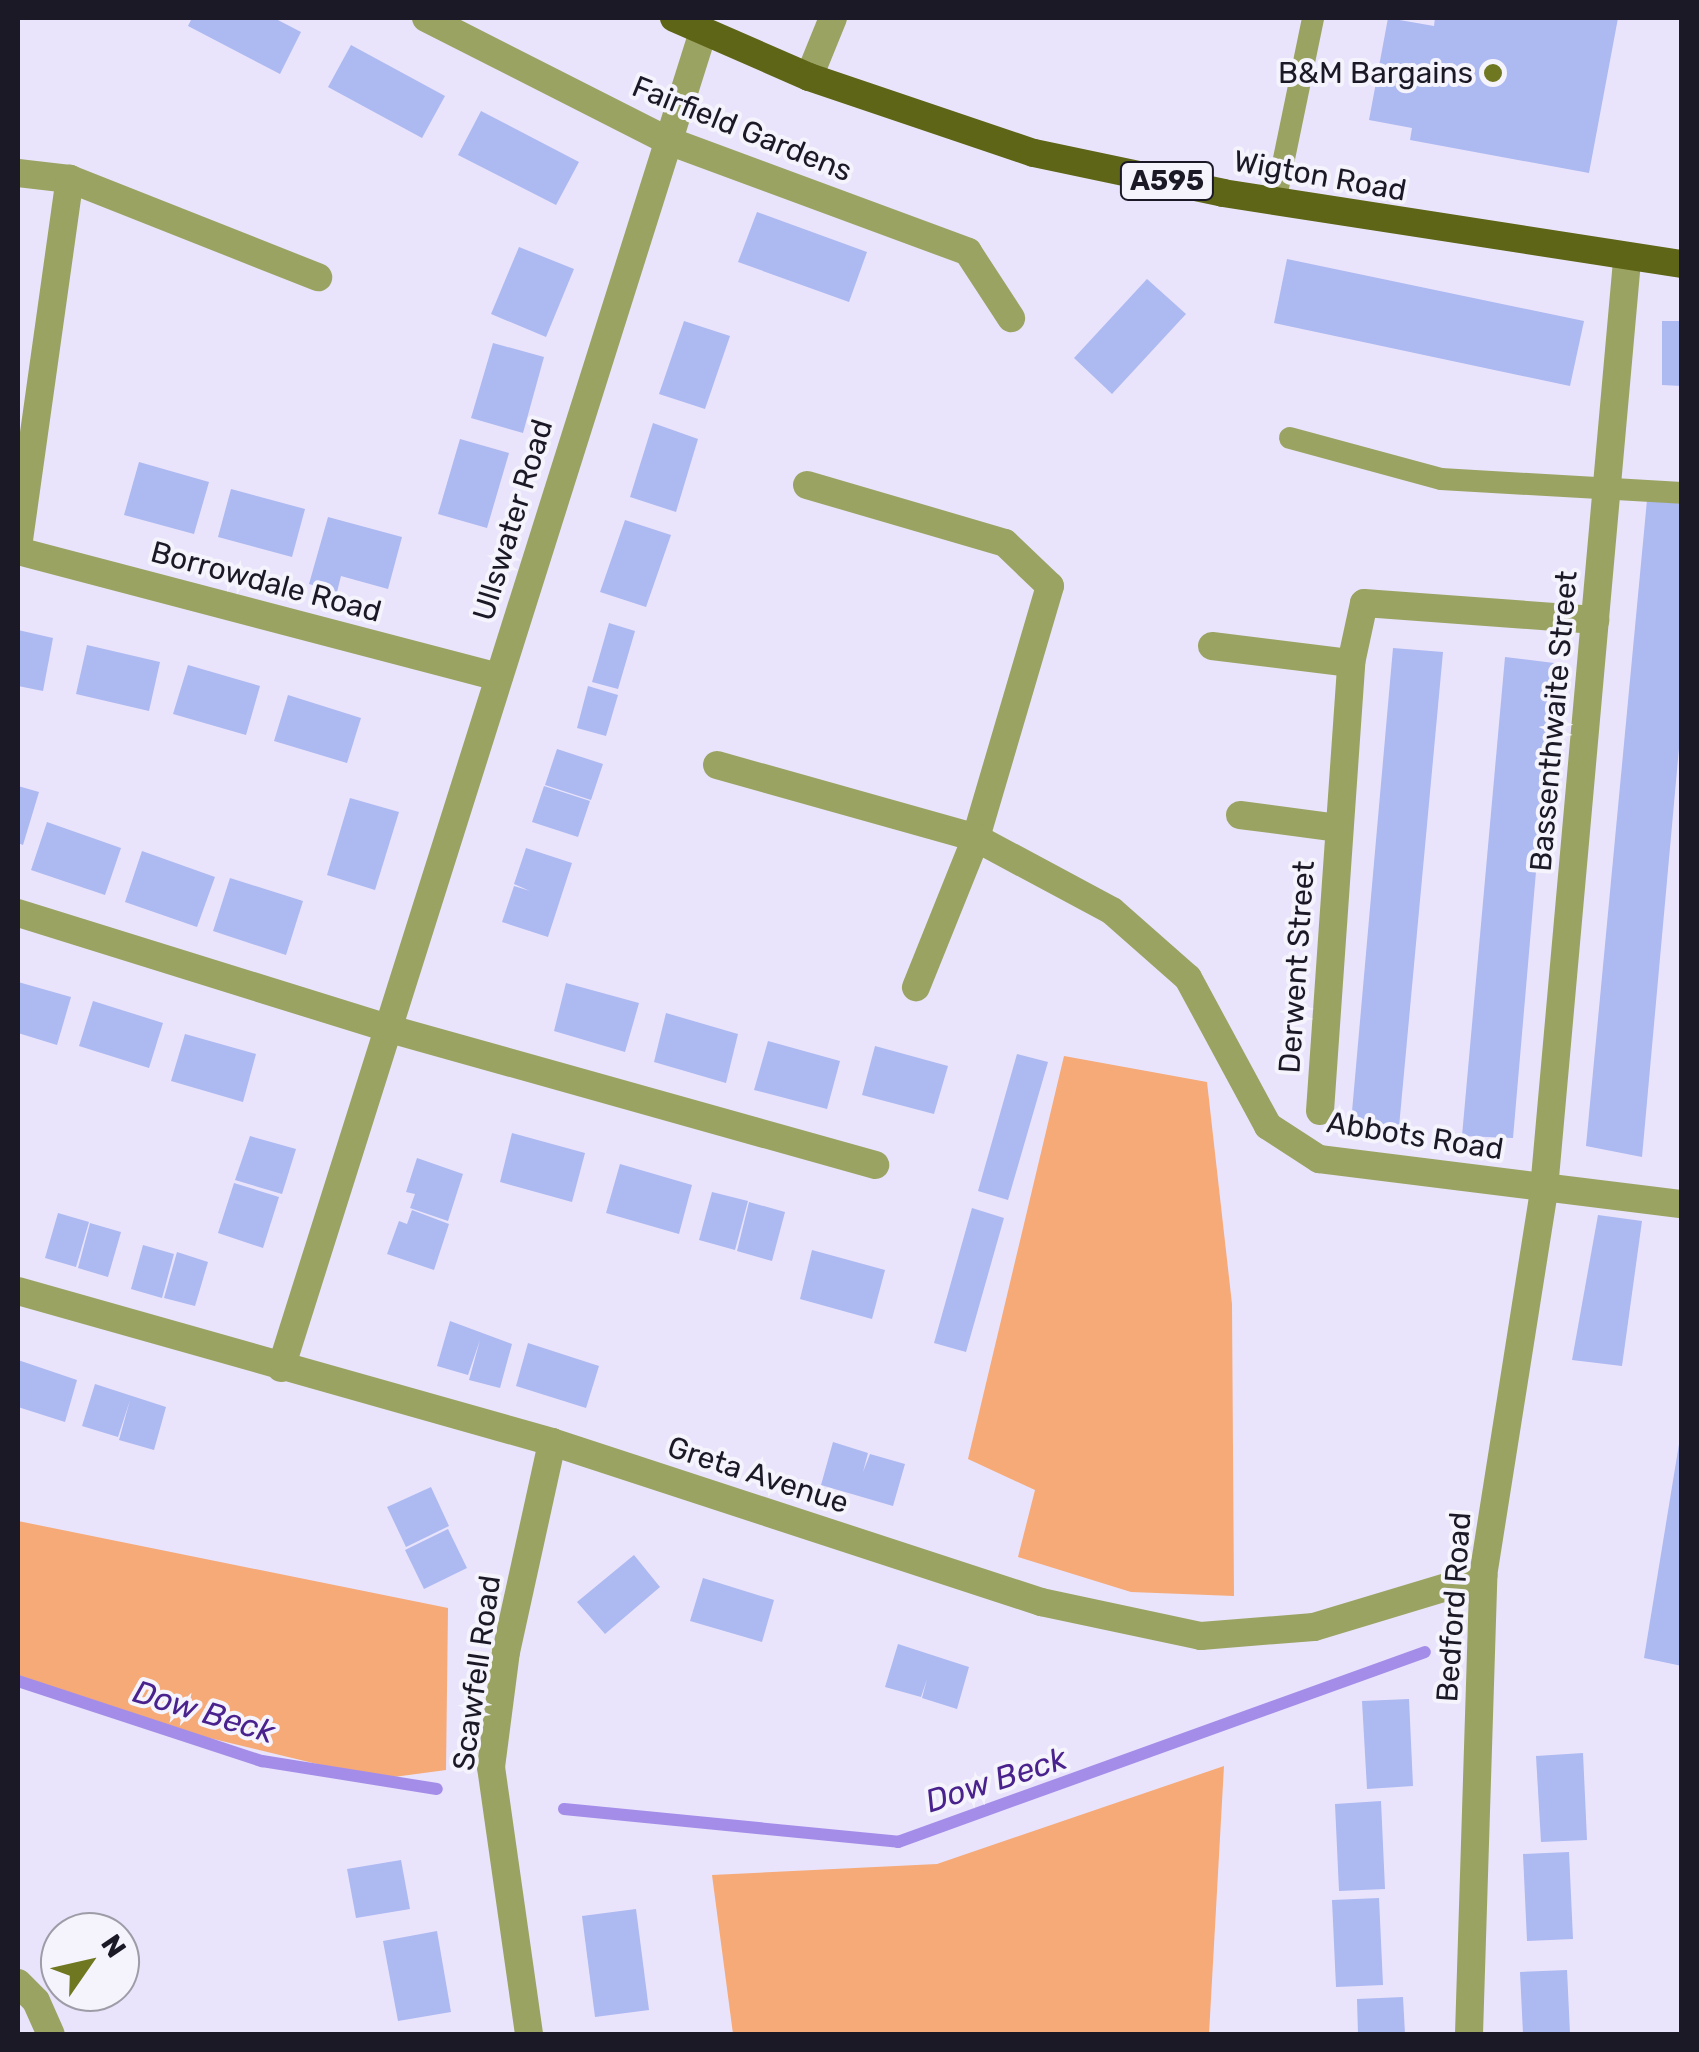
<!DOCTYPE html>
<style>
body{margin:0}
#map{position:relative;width:1699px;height:2052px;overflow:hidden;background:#e9e4fb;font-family:Rubik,sans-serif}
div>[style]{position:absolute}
.green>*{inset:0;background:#f5aa78}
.stream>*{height:12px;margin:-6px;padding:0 6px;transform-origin:6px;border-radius:6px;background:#a48de9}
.building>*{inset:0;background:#adb9f1}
.service>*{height:22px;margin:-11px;padding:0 11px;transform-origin:11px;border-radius:11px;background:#9ba363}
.minor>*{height:28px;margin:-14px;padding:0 14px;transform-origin:14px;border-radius:14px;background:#9ba363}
.primary>*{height:28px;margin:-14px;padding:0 14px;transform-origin:14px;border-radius:14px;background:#5e6516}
.dots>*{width:28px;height:28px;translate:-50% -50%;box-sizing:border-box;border:5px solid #f5f4fc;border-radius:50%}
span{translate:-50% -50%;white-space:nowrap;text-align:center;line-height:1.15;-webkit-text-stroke:8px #f5f4fc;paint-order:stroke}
.shield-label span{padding:2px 8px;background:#f5f4fc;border:2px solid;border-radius:8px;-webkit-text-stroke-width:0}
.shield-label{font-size:28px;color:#1c1927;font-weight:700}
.poi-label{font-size:30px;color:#1c1927}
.right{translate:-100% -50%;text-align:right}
.street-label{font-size:30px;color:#1c1927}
.water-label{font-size:32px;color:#4a228d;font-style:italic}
.frame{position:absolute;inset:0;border:20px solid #1c1927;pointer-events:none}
.north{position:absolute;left:40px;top:1912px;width:100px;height:100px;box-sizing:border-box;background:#f5f4fc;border:2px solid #9e9ca7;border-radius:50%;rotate:56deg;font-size:28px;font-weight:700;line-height:40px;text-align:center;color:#1c1927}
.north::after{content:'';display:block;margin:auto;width:35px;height:45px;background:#707721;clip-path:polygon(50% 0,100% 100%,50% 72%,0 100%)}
</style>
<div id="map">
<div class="green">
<i style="clip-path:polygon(1064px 1056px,1207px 1082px,1232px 1304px,1234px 1596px,1131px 1592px,1018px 1557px,1035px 1490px,968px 1459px)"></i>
<i style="clip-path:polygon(18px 1521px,448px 1608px,446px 1770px,379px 1779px,151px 1724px,18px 1676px)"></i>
<i style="clip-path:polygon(1224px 1766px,1209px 2034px,733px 2034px,712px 1875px,937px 1864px)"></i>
</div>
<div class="stream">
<i style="left:18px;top:1681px;width:257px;rotate:18.2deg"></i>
<i style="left:262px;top:1761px;width:177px;rotate:9.1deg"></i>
<i style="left:564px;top:1809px;width:336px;rotate:5.6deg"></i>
<i style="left:898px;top:1842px;width:560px;rotate:-19.83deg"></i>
</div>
<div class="building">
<i style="clip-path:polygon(192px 18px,274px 18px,301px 32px,280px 74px,188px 26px)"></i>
<i style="clip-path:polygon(1388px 18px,1434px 26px,1435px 18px,1618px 18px,1589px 173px,1410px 140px,1412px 128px,1369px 120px)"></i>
<i style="clip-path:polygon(351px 45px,445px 96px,422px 138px,328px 87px)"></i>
<i style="clip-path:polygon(481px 111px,579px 162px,556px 205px,458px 155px)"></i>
<i style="clip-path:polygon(757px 212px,867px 252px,849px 302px,738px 262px)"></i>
<i style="clip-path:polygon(519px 247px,574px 269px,546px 337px,491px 314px)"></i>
<i style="clip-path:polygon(1287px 259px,1584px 321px,1570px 386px,1274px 323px)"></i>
<i style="clip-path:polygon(1147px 279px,1186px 314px,1112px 394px,1074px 358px)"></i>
<i style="clip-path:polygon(684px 321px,730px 336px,705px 409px,659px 394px)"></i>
<i style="clip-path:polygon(1662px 321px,1682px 321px,1682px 386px,1662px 385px)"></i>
<i style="clip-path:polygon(493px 343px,544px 357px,523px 433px,471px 418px)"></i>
<i style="clip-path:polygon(653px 423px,698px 439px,676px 512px,630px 497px)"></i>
<i style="clip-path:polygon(460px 439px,509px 453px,487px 528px,438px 514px)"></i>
<i style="clip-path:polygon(139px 462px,209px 482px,194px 534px,124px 515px)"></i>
<i style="clip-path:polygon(231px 489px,305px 509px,292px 557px,218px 537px)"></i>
<i style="clip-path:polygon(1647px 500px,1682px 501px,1682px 715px,1642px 1157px,1586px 1146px)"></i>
<i style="clip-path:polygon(328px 517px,402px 537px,388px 589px,341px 576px,337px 592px,309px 584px)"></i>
<i style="clip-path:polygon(625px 520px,671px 535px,646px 607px,600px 592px)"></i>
<i style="clip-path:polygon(609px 623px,635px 631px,618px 689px,592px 682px)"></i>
<i style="clip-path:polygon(18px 630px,53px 638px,43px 691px,18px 686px)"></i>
<i style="clip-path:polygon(87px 645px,160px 662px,149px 711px,76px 694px)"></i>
<i style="clip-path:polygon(1393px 648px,1443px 652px,1399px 1127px,1351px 1123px)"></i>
<i style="clip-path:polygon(1505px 657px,1554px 663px,1513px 1138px,1462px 1136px)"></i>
<i style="clip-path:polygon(188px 665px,260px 686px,246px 735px,173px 714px)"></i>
<i style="clip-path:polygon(588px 686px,618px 695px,606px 736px,577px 728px)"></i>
<i style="clip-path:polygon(288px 695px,361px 718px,347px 763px,274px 741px)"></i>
<i style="clip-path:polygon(557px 749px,603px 764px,591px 800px,545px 785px)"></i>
<i style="clip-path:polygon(18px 786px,39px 792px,23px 845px,18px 843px)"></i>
<i style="clip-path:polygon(544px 786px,590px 801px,578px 837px,532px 822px)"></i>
<i style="clip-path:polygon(350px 798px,399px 812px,375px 890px,327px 875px)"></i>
<i style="clip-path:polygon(47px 822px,121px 848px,105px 895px,31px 870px)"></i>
<i style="clip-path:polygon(526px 848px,572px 863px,548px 937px,502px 922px,514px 886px,530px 891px,514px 884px)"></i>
<i style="clip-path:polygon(142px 851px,215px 877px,197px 927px,125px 902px)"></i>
<i style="clip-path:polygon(230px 878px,303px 901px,286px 955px,213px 931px)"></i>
<i style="clip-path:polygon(18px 982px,71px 997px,57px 1045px,18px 1033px)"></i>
<i style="clip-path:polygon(566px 983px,639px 1003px,625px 1052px,554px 1031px)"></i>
<i style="clip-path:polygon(93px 1001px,163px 1023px,149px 1068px,79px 1046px)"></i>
<i style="clip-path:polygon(666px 1013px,738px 1034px,726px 1083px,654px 1062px)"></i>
<i style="clip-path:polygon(185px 1034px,256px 1054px,243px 1102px,171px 1081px)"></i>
<i style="clip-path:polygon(768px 1041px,840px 1061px,827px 1109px,754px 1090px)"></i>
<i style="clip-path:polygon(875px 1046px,948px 1066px,934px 1114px,862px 1095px)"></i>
<i style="clip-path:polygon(1017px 1054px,1048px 1062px,1008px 1200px,978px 1191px)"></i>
<i style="clip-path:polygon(512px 1133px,585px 1153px,572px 1202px,500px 1182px)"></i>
<i style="clip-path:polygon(250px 1136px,296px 1149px,282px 1194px,235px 1180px)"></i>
<i style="clip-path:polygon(417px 1158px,463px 1174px,448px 1221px,410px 1208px,415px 1194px,406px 1192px)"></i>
<i style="clip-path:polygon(620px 1164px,692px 1185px,679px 1234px,606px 1213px)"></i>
<i style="clip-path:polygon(234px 1183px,279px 1197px,263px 1248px,218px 1233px)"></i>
<i style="clip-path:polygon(712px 1192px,748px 1201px,735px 1250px,699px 1240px)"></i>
<i style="clip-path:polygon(749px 1202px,785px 1212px,772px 1261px,737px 1251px)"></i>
<i style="clip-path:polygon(972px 1208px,1004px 1218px,966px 1352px,934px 1343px)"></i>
<i style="clip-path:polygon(412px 1210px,449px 1224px,434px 1270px,387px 1254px,399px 1221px,407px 1224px)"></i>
<i style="clip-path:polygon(58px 1213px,89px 1222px,76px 1267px,45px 1258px)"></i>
<i style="clip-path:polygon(1598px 1215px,1642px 1221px,1622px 1366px,1572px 1360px)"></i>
<i style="clip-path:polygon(90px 1223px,121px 1232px,108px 1277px,78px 1268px)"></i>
<i style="clip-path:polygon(143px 1245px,174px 1254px,162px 1298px,131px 1289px)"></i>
<i style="clip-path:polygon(812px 1250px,885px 1270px,872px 1319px,800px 1299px)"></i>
<i style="clip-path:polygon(177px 1252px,208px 1262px,195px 1306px,164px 1298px)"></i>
<i style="clip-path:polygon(450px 1321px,512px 1344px,500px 1388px,469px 1380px,480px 1340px,468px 1375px,437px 1366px)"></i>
<i style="clip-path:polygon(528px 1343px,599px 1366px,586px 1408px,516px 1386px)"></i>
<i style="clip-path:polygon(18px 1360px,77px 1380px,65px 1422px,18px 1407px)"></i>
<i style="clip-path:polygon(95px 1384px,166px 1407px,154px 1450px,119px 1440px,130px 1400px,118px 1437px,82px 1426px)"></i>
<i style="clip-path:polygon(833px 1442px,868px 1453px,863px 1472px,870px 1454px,905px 1464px,893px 1506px,821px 1485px)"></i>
<i style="clip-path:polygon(1679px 1444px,1682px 1444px,1682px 1666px,1644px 1658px)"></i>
<i style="clip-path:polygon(431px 1487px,449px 1526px,406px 1547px,387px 1507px)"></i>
<i style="clip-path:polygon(448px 1529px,467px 1568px,424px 1589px,405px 1550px)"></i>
<i style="clip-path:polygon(634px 1555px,660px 1587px,605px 1634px,577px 1602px)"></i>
<i style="clip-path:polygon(703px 1578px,774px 1600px,762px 1642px,690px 1621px)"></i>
<i style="clip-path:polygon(898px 1644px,969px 1667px,957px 1709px,922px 1698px,927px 1679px,921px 1697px,885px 1687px)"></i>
<i style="clip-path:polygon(1409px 1699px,1413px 1786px,1367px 1789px,1362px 1701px)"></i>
<i style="clip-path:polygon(1583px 1753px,1587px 1840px,1541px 1842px,1536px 1756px)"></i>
<i style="clip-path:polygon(1381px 1801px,1385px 1889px,1339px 1891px,1335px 1804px)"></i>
<i style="clip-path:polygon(1569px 1852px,1573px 1939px,1527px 1941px,1523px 1854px)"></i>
<i style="clip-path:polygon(401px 1860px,410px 1909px,356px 1918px,347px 1869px)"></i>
<i style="clip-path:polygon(1379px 1898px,1383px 1985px,1336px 1987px,1332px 1900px)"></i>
<i style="clip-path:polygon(636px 1909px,649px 2010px,595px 2017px,582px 1916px)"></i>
<i style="clip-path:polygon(437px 1931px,451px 2012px,398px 2021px,383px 1941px)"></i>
<i style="clip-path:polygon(1567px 1970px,1570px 2034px,1523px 2034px,1520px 1972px)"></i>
<i style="clip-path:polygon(1403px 1997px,1405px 2034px,1358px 2034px,1357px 1999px)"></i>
</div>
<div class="service">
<i style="left:1275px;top:202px;width:188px;rotate:-78.3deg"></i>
<i style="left:1290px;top:438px;width:156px;rotate:15.2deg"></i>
<i style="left:1441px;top:479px;width:241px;rotate:3.3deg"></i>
</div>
<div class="minor">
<i style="left:426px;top:18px;width:269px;rotate:26.9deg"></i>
<i style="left:666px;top:140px;width:322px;rotate:20.3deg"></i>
<i style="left:968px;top:252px;width:79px;rotate:56.9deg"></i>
<i style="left:809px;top:77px;width:64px;rotate:-67.9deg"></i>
<i style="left:18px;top:173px;width:52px;rotate:6.6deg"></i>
<i style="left:70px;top:179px;width:267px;rotate:21.6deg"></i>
<i style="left:807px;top:485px;width:206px;rotate:16.3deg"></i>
<i style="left:1005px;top:543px;width:62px;rotate:43.7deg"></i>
<i style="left:1050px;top:586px;width:263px;rotate:106.4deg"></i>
<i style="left:976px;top:838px;width:161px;rotate:111.9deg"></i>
<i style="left:18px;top:547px;width:372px;rotate:-82deg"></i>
<i style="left:18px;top:551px;width:497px;rotate:14.7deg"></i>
<i style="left:1212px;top:646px;width:140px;rotate:7deg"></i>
<i style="left:717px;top:765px;width:269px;rotate:15.7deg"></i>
<i style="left:976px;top:838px;width:154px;rotate:28.2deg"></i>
<i style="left:1112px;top:911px;width:101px;rotate:41.4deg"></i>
<i style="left:1188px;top:978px;width:168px;rotate:61.6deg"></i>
<i style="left:1268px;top:1126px;width:61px;rotate:32.9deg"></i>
<i style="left:1319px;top:1159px;width:366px;rotate:7.1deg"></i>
<i style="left:1240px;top:815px;width:100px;rotate:7.5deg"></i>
<i style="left:18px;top:913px;width:390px;rotate:17.3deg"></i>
<i style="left:390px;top:1029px;width:504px;rotate:15.66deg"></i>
<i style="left:1320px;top:1111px;width:449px;rotate:-86deg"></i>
<i style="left:1351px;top:663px;width:61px;rotate:-77.8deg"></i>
<i style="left:1364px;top:603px;width:232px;rotate:4.2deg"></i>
<i style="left:18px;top:1291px;width:555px;rotate:15.79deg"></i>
<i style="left:552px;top:1442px;width:515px;rotate:18.12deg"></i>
<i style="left:1041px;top:1602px;width:164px;rotate:12deg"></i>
<i style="left:1201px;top:1636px;width:113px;rotate:-4.6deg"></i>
<i style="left:1314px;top:1627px;width:177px;rotate:-16.8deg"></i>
<i style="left:281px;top:1368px;width:1401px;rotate:-72.47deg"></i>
<i style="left:18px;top:1983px;width:25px;rotate:45deg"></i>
<i style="left:36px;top:2001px;width:36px;rotate:66deg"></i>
<i style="left:529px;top:2034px;width:270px;rotate:-98.1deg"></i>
<i style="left:491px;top:1767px;width:116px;rotate:-82.6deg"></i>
<i style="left:506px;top:1652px;width:215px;rotate:-77.6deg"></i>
<i style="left:1469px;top:2034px;width:458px;rotate:-88.2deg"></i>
<i style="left:1483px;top:1576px;width:392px;rotate:-81deg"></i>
<i style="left:1544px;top:1189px;width:933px;rotate:-84.89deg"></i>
</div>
<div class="primary">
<i style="left:674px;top:18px;width:147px;rotate:23.6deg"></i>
<i style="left:809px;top:77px;width:237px;rotate:18.7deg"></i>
<i style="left:1034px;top:153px;width:193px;rotate:11.9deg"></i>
<i style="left:1223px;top:193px;width:464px;rotate:8.8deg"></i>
</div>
<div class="dots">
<i style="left:1493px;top:73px;background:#707721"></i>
</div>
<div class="shield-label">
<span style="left:1167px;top:181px">A595</span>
</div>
<div class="poi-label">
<span class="right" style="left:1473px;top:73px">B&amp;M Bargains</span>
</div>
<div class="street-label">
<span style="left:742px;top:129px;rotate:22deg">Fairfield Gardens</span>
<span style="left:1320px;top:176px;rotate:10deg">Wigton Road</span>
<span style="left:513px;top:520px;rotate:-73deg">Ullswater Road</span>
<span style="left:266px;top:582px;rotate:15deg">Borrowdale Road</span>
<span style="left:1554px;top:721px;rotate:-85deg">Bassenthwaite Street</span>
<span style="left:1297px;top:967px;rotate:-86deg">Derwent Street</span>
<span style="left:1415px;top:1136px;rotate:9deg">Abbots Road</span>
<span style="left:758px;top:1475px;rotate:18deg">Greta Avenue</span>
<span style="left:1454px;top:1607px;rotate:-86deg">Bedford Road</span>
<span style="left:477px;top:1673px;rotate:-82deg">Scawfell Road</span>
</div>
<div class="water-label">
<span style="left:204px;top:1712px;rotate:17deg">Dow Beck</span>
<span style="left:996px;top:1780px;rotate:-18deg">Dow Beck</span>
</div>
<div class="frame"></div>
<div class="north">N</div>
</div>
